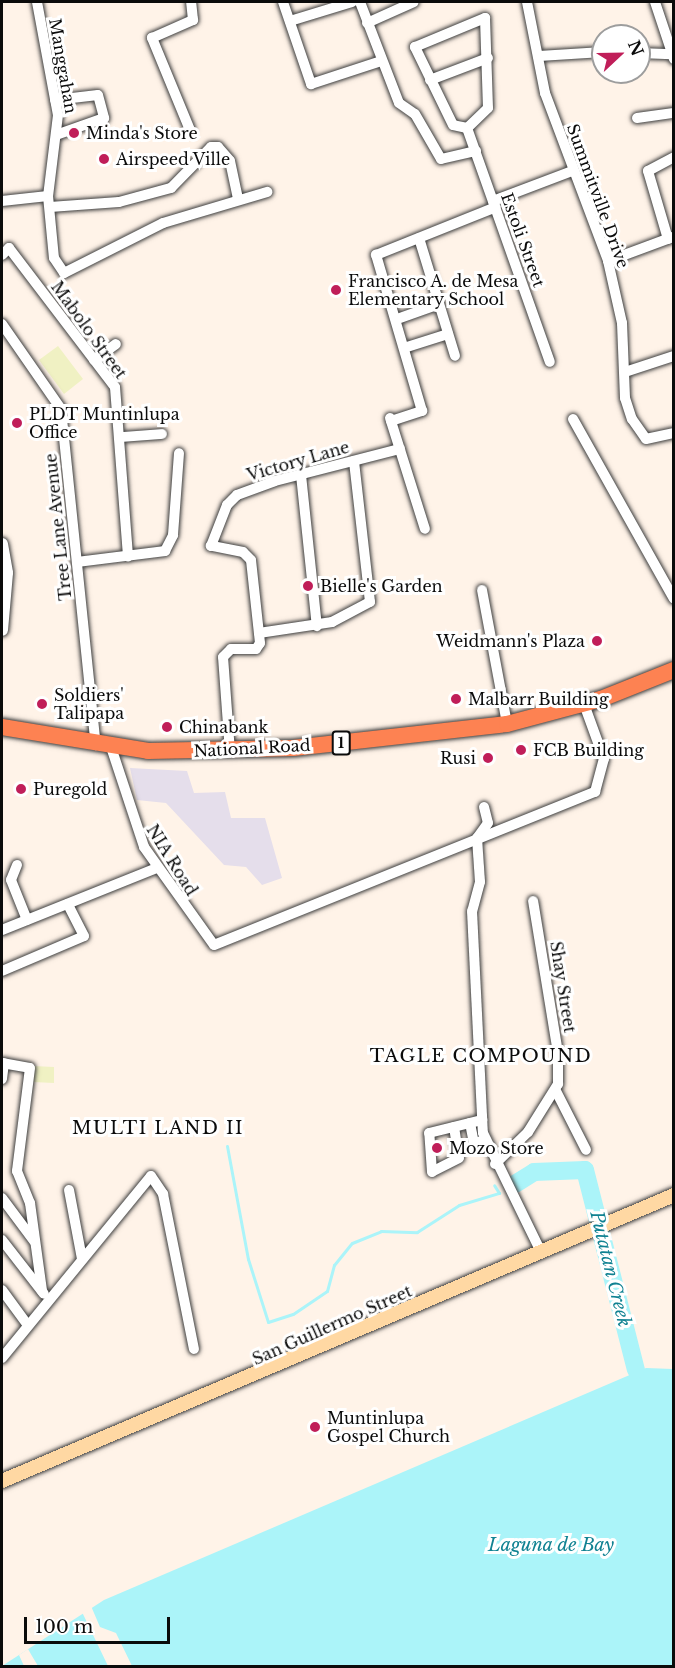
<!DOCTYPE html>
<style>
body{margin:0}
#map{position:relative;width:675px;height:1668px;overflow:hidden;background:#fff3e8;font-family:"Libre Baskerville",serif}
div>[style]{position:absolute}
.industrial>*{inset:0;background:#e5deeb}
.pitch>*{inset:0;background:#f0f1c3}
.water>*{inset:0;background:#abf4f9}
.pier>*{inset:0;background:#fff3e8}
.stream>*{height:3px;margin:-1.5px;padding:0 1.5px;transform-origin:1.5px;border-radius:1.5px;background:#abf4f9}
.river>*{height:18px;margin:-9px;padding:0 9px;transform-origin:9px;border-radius:9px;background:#abf4f9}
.roads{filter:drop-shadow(0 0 2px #3e3e3e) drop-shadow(0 0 2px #3e3e3e)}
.minor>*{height:10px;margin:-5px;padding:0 5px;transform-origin:5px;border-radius:5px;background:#fff}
.tertiary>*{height:12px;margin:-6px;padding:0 6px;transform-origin:6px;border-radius:6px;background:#fff}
.secondary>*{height:14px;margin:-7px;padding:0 7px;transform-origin:7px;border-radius:7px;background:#ffd8a3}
.trunk>*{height:16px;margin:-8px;padding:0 8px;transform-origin:8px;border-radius:8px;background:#fd8252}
.dots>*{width:16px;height:16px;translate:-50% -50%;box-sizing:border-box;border:3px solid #fff;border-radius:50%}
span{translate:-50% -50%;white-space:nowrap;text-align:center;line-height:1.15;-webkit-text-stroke:6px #fff;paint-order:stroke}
.shield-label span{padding:2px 4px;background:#fff;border:2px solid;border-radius:4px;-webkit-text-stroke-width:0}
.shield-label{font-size:15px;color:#0b0b0b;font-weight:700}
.street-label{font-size:16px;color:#0b0b0b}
.poi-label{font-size:16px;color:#0b0b0b}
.left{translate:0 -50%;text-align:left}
.right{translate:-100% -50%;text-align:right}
.neighbourhood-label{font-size:18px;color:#0b0b0b;letter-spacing:1.5px}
.water-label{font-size:18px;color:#108292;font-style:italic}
.frame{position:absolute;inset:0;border:3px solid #0b0b0b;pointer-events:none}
.north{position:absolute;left:591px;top:24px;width:60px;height:60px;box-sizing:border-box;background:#fff;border:2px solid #9d9d9d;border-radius:50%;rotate:68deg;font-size:16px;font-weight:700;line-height:24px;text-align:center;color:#0b0b0b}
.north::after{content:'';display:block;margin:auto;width:21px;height:27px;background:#c01e59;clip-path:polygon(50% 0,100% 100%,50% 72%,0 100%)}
.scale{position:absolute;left:24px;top:1617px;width:146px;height:27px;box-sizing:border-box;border:3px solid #0b0b0b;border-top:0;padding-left:8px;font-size:18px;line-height:21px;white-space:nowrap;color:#0b0b0b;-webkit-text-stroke:4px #fff;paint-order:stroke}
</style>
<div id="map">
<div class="industrial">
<i style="clip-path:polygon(130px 768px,187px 771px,194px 793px,225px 792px,231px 818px,265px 818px,282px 878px,262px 885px,246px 867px,224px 865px,166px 803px,137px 800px)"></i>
</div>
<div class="pitch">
<i style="clip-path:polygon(58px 346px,83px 379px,64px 394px,39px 360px)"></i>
<i style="clip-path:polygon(33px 1066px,54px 1067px,54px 1083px,33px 1082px)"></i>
</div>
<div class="water">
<i style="clip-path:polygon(646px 1368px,673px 1369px,673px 1666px,2px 1666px,104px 1600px)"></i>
</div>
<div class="pier">
<i style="clip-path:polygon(91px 1606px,100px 1627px,116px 1633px,132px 1666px,108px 1666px,82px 1612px)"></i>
<i style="clip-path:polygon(28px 1649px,32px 1656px,38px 1666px,24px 1666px,19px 1655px)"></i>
</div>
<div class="stream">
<i style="left:227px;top:1146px;width:115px;rotate:79.5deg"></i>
<i style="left:248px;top:1259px;width:66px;rotate:72.4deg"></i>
<i style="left:268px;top:1322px;width:26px;rotate:-18deg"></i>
<i style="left:293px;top:1314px;width:41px;rotate:-34.1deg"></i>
<i style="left:327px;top:1291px;width:27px;rotate:-75deg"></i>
<i style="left:334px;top:1265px;width:28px;rotate:-51deg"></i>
<i style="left:352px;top:1243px;width:31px;rotate:-22deg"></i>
<i style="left:381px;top:1231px;width:36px;rotate:2deg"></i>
<i style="left:417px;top:1232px;width:50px;rotate:-32.7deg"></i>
<i style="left:459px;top:1205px;width:42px;rotate:-16.7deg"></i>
<i style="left:499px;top:1193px;width:9px;rotate:-122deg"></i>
</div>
<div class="river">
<i style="left:515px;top:1184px;width:22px;rotate:-32deg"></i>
<i style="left:534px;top:1172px;width:51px;rotate:-2.2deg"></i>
<i style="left:585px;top:1170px;width:206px;rotate:75.7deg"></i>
</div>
<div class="roads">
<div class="minor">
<i style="left:37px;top:2px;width:115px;rotate:79.5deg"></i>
<i style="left:58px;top:115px;width:82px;rotate:97deg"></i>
<i style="left:48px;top:196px;width:62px;rotate:84.5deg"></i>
<i style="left:54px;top:258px;width:18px;rotate:56deg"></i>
<i style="left:64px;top:273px;width:111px;rotate:-26.8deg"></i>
<i style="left:163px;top:223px;width:109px;rotate:-16.6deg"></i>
<i style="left:283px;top:2px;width:87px;rotate:71.1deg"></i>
<i style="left:311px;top:84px;width:74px;rotate:-18.2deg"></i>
<i style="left:360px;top:2px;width:108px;rotate:68.9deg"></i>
<i style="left:399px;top:103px;width:19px;rotate:35deg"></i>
<i style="left:415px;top:114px;width:52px;rotate:60deg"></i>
<i style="left:441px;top:159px;width:36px;rotate:-13deg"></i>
<i style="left:527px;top:2px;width:93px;rotate:78.8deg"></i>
<i style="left:545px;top:93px;width:179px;rotate:69.4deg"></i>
<i style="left:608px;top:261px;width:64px;rotate:77.3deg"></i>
<i style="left:622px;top:323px;width:75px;rotate:87.7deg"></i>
<i style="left:625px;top:398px;width:22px;rotate:72deg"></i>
<i style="left:632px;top:419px;width:24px;rotate:55deg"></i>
<i style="left:646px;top:439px;width:29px;rotate:-12deg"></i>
<i style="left:655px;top:2px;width:60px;rotate:71.6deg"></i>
<i style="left:485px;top:18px;width:90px;rotate:88.1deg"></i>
<i style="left:488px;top:108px;width:29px;rotate:136deg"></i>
<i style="left:467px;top:128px;width:14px;rotate:-168deg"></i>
<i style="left:453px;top:125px;width:87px;rotate:-116deg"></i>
<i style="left:415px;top:47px;width:76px;rotate:-22.5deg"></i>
<i style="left:290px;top:21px;width:65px;rotate:-17deg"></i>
<i style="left:367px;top:23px;width:51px;rotate:-24.1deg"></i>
<i style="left:639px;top:53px;width:33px;rotate:2deg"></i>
<i style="left:539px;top:56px;width:64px;rotate:-3.6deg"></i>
<i style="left:430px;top:80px;width:62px;rotate:-20.8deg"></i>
<i style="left:55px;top:100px;width:43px;rotate:-6.6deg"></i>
<i style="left:98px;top:95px;width:24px;rotate:75deg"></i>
<i style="left:104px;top:118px;width:51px;rotate:160.5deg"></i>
<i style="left:637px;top:118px;width:37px;rotate:-8deg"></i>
<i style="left:467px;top:128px;width:248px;rotate:70.5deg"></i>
<i style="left:190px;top:130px;width:100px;rotate:-112.4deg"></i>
<i style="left:152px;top:38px;width:45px;rotate:-23.7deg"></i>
<i style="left:193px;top:20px;width:18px;rotate:-96deg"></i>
<i style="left:2px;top:201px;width:46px;rotate:-6.2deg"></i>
<i style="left:493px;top:201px;width:85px;rotate:-20.8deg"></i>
<i style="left:50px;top:207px;width:69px;rotate:-4.1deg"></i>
<i style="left:119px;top:202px;width:54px;rotate:-15.1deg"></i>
<i style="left:171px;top:188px;width:57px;rotate:-45.7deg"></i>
<i style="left:211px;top:147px;width:7px"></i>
<i style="left:218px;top:147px;width:18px;rotate:49deg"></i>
<i style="left:230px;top:161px;width:38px;rotate:78deg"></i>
<i style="left:419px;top:238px;width:123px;rotate:73deg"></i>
<i style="left:668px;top:239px;width:71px;rotate:-106.4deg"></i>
<i style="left:648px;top:171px;width:30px;rotate:-28deg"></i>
<i style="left:2px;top:255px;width:10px;rotate:-45deg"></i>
<i style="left:9px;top:248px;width:175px;rotate:52.7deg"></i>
<i style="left:115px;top:387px;width:170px;rotate:85.6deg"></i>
<i style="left:608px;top:261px;width:69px;rotate:-20.3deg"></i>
<i style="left:400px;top:318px;width:41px;rotate:-19.7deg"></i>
<i style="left:2px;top:324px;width:103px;rotate:55.2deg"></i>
<i style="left:61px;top:409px;width:338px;rotate:84.1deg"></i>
<i style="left:407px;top:347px;width:43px;rotate:-17.6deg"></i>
<i style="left:94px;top:360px;width:27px;rotate:-36deg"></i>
<i style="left:625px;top:372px;width:52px;rotate:-18.1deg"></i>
<i style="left:390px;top:418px;width:116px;rotate:72.5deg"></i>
<i style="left:573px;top:419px;width:206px;rotate:60.7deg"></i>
<i style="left:391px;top:421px;width:33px;rotate:-18deg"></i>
<i style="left:422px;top:411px;width:163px;rotate:-106.4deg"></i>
<i style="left:376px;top:255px;width:129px;rotate:-21.8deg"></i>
<i style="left:122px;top:437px;width:40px;rotate:-4.3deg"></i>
<i style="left:301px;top:475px;width:152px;rotate:84deg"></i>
<i style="left:77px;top:562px;width:89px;rotate:-7.1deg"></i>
<i style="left:165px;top:551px;width:18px;rotate:-63deg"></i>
<i style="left:173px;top:535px;width:82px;rotate:-85.8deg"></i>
<i style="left:482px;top:590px;width:136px;rotate:79.4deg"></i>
<i style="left:259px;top:633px;width:74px;rotate:-8.6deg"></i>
<i style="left:332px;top:622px;width:43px;rotate:-27.8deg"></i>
<i style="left:370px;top:602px;width:142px;rotate:-96.5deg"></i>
<i style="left:111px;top:747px;width:105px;rotate:71.7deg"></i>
<i style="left:144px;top:847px;width:120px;rotate:54.5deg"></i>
<i style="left:214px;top:945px;width:411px;rotate:-21.9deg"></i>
<i style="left:595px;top:792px;width:34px;rotate:-75deg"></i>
<i style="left:604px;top:759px;width:59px;rotate:-110deg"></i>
<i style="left:230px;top:752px;width:95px;rotate:-94.2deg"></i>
<i style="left:223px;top:657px;width:11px;rotate:-45deg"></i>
<i style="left:231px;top:649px;width:25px"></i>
<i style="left:256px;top:649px;width:7px;rotate:-56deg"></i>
<i style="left:260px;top:643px;width:83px;rotate:-96.2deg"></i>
<i style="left:251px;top:560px;width:11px;rotate:-135deg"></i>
<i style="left:243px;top:552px;width:33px;rotate:-169deg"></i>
<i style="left:211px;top:546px;width:44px;rotate:-68.7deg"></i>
<i style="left:227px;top:505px;width:14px;rotate:-45deg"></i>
<i style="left:237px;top:495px;width:40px;rotate:-20.2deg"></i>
<i style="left:275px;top:481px;width:129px;rotate:-14.4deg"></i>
<i style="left:484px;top:807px;width:16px;rotate:76deg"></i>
<i style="left:488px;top:823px;width:19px;rotate:126deg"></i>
<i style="left:477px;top:838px;width:44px;rotate:86.1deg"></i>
<i style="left:480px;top:882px;width:30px;rotate:105deg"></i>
<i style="left:472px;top:911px;width:222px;rotate:87.2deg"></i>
<i style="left:483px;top:1133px;width:130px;rotate:64deg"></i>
<i style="left:17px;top:865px;width:16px;rotate:112deg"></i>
<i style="left:11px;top:880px;width:43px;rotate:68.2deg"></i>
<i style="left:2px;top:930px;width:167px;rotate:-21.8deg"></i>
<i style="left:2px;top:971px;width:89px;rotate:-23.1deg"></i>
<i style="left:84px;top:936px;width:36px;rotate:-117deg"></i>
<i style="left:2px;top:1063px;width:28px;rotate:10deg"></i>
<i style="left:30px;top:1068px;width:104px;rotate:97.2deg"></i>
<i style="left:17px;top:1171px;width:35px;rotate:68deg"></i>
<i style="left:30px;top:1203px;width:89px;rotate:82.2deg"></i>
<i style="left:2px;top:1079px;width:16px;rotate:-83deg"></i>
<i style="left:556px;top:1091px;width:66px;rotate:63deg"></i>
<i style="left:470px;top:1123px;width:20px;rotate:79deg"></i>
<i style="left:474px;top:1143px;width:11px;rotate:-15deg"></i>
<i style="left:454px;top:1127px;width:31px;rotate:81deg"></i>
<i style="left:459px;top:1158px;width:30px;rotate:153deg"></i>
<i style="left:432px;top:1172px;width:39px;rotate:-94deg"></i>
<i style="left:429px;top:1133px;width:55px;rotate:-13.8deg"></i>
<i style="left:495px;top:1164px;width:46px;rotate:-44.1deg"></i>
<i style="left:528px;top:1132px;width:57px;rotate:-58deg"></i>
<i style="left:558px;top:1084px;width:31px;rotate:-90deg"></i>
<i style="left:558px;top:1053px;width:154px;rotate:-99.3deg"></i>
<i style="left:69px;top:1190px;width:70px;rotate:79.3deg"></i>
<i style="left:2px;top:1198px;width:54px;rotate:53.3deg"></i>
<i style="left:2px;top:1240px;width:68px;rotate:52.1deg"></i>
<i style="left:2px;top:1290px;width:42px;rotate:53.7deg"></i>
<i style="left:2px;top:1358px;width:235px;rotate:-50.7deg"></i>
<i style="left:151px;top:1176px;width:22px;rotate:56deg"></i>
<i style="left:163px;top:1194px;width:158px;rotate:78.7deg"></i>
</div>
<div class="tertiary">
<i style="left:2px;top:544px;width:29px;rotate:80deg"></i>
<i style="left:7px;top:573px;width:57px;rotate:95deg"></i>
</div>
<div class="secondary">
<i style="left:2px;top:1481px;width:730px;rotate:-23.05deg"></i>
</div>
<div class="trunk">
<i style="left:2px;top:727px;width:148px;rotate:9.3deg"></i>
<i style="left:148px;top:751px;width:145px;rotate:-1.2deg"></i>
<i style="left:293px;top:748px;width:215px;rotate:-6.4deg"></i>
<i style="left:507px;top:724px;width:97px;rotate:-14.9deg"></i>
<i style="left:601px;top:699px;width:79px;rotate:-21.7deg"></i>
</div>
</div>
<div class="dots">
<i style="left:74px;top:133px;background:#c01e59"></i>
<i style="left:104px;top:159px;background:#c01e59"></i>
<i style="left:336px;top:290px;background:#c01e59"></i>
<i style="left:17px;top:423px;background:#c01e59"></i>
<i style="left:308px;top:586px;background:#c01e59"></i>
<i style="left:597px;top:641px;background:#c01e59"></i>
<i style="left:456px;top:699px;background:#c01e59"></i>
<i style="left:42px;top:704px;background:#c01e59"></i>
<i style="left:167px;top:727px;background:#c01e59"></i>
<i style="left:521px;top:750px;background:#c01e59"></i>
<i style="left:488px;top:758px;background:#c01e59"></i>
<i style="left:21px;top:789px;background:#c01e59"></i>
<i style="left:437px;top:1148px;background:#c01e59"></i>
<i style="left:315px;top:1427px;background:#c01e59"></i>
</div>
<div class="shield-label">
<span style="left:341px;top:743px">1</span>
</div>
<div class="street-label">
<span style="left:63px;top:66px;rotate:80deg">Manggahan</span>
<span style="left:598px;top:196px;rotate:70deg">Summitville Drive</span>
<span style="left:523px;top:240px;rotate:70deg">Estoli Street</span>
<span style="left:89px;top:330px;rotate:54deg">Mabolo Street</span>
<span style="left:298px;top:461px;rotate:-16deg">Victory Lane</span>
<span style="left:58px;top:527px;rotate:-96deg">Tree Lane Avenue</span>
<span style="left:252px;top:748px;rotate:-3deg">National Road</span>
<span style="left:172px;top:860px;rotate:58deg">NIA Road</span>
<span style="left:563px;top:987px;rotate:81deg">Shay Street</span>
<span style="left:332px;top:1325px;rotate:-24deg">San Guillermo Street</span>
</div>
<div class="poi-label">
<span class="left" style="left:86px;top:133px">Minda's Store</span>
<span class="left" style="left:116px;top:159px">Airspeed Ville</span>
<span class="left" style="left:348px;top:290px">Francisco A. de Mesa<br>Elementary School</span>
<span class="left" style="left:29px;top:423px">PLDT Muntinlupa<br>Office</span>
<span class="left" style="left:320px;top:586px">Bielle's Garden</span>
<span class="right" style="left:585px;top:641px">Weidmann's Plaza</span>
<span class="left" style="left:54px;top:704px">Soldiers'<br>Talipapa</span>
<span class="left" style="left:468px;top:699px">Malbarr Building</span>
<span class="left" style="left:179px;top:727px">Chinabank</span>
<span class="left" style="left:533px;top:750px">FCB Building</span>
<span class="right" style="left:476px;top:758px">Rusi</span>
<span class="left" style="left:33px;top:789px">Puregold</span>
<span class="left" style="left:449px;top:1148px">Mozo Store</span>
<span class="left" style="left:327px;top:1427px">Muntinlupa<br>Gospel Church</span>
</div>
<div class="neighbourhood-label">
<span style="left:481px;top:1056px">TAGLE COMPOUND</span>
<span style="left:158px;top:1128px">MULTI LAND II</span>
</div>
<div class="water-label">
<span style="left:610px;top:1269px;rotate:76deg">Putatan Creek</span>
<span style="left:551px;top:1545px">Laguna de Bay</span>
</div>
<div class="frame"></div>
<div class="north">N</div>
<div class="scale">100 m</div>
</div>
